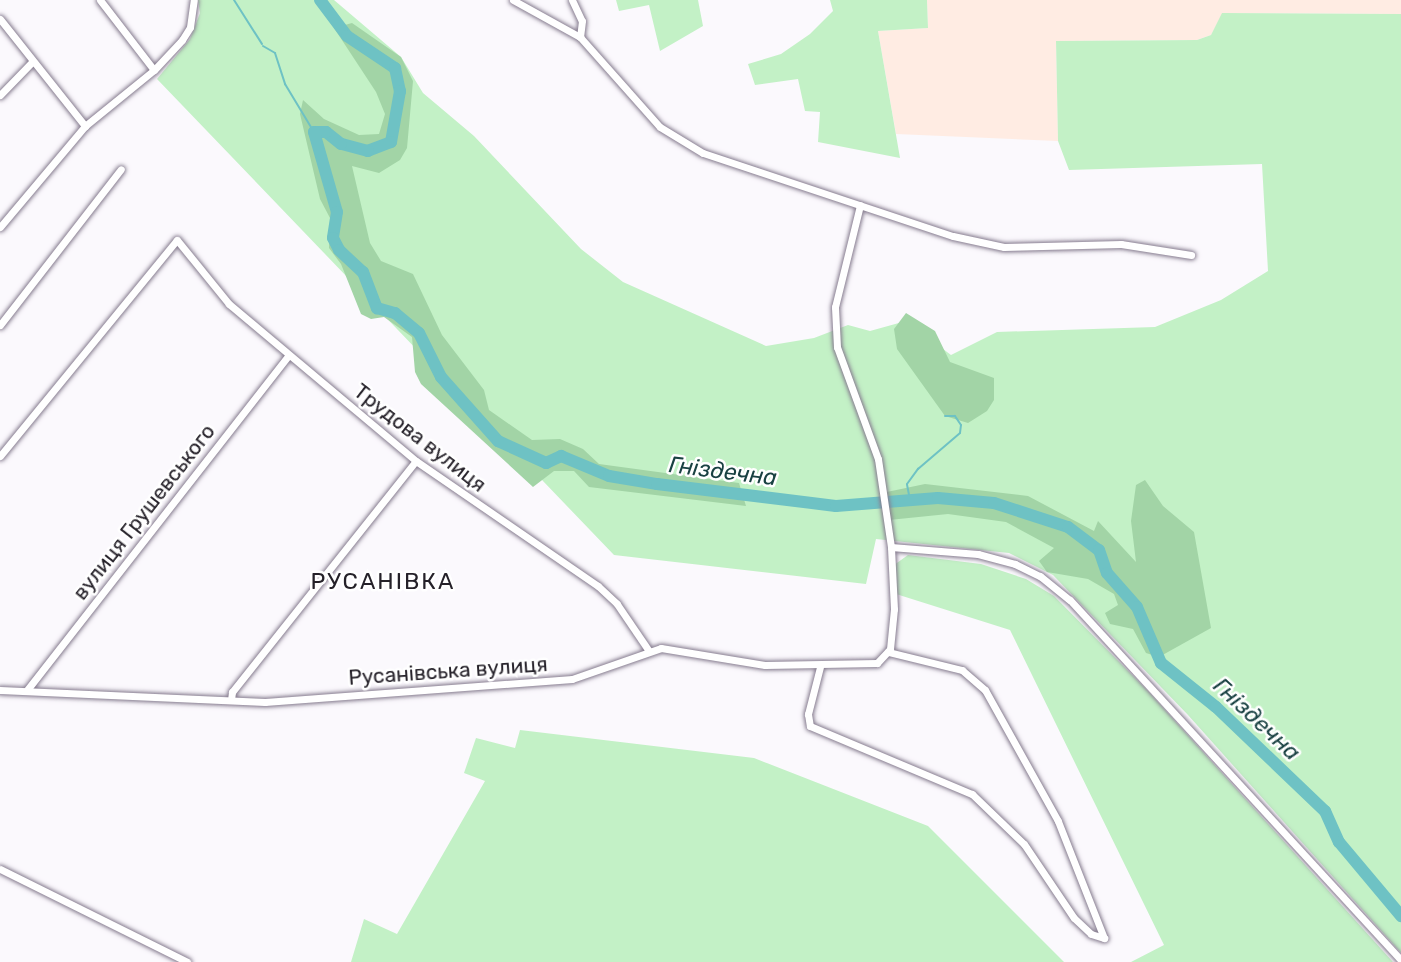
<!DOCTYPE html>
<meta charset="utf-8">
<style>
body{margin:0}
#map{position:relative;width:1401px;height:962px;overflow:hidden;background:#fbf9fd;font-family:Rubik,sans-serif}
div>[style]{position:absolute}
.industrial>*{inset:0;background:#ffece3}
.green>*{inset:0;background:#c3f1c6}
.forest>*{inset:0;background:#a2d4a6}
.stream>*{height:2px;margin:-1px;padding:0 1px;transform-origin:1px;border-radius:1px;background:#6ec2c4}
.river>*{height:12px;margin:-6px;padding:0 6px;transform-origin:6px;border-radius:6px;background:#6ec2c4}
.roads{filter:drop-shadow(0 0 2px #867c8f) drop-shadow(0 0 2px #867c8f)}
.minor>*{height:7px;margin:-3.5px;padding:0 3.5px;transform-origin:3.5px;border-radius:3.5px;background:#fff}
span{translate:-50% -50%;white-space:nowrap;text-align:center;line-height:1.15;-webkit-text-stroke:5px #fff;paint-order:stroke}
.street-label{font-size:21px;color:#252129}
.water-label{font-size:23px;color:#194142;font-style:italic}
.neighbourhood-label{font-size:23px;color:#252129;letter-spacing:2px}
</style>
<div id="map">
<div class="industrial">
<i style="clip-path:polygon(927px 0,1401px 0,1401px 14px,1223px 13px,1211px 35px,1197px 40px,1056px 41px,1058px 141px,896px 134px,878px 31px,928px 28px)"></i>
</div>
<div class="green">
<i style="clip-path:polygon(198px 0,334px 0,401px 57px,423px 93px,474px 136px,581px 249px,623px 282px,766px 346px,814px 338px,848px 325px,870px 331px,906px 321px,951px 355px,997px 332px,1155px 327px,1221px 300px,1268px 271px,1262px 164px,1069px 170px,1058px 141px,1056px 41px,1197px 40px,1211px 35px,1222px 13px,1401px 14px,1401px 953px,1188px 715px,1053px 575px,1009px 553px,876px 539px,866px 584px,614px 555px,157px 79px,190px 39px,200px 13px)"></i>
<i style="clip-path:polygon(616px 0,698px 0,703px 26px,660px 51px,649px 5px,619px 11px)"></i>
<i style="clip-path:polygon(830px 0,927px 0,928px 28px,878px 31px,900px 158px,818px 142px,820px 112px,805px 111px,798px 79px,755px 85px,748px 64px,781px 54px,810px 34px,833px 11px)"></i>
<i style="clip-path:polygon(908px 555px,981px 564px,1026px 579px,1054px 596px,1147px 690px,1393px 962px,1131px 962px,1164px 945px,1010px 630px,896px 594px,894px 565px)"></i>
<i style="clip-path:polygon(520px 730px,754px 758px,928px 826px,1064px 962px,351px 962px,364px 919px,397px 934px,485px 781px,464px 773px,476px 738px,515px 748px)"></i>
</div>
<div class="forest">
<i style="clip-path:polygon(352px 23px,401px 57px,413px 81px,407px 148px,400px 160px,379px 173px,352px 166px,370px 243px,381px 261px,413px 274px,442px 335px,484px 390px,489px 410px,532px 440px,560px 439px,583px 449px,599px 464px,739px 483px,746px 506px,589px 487px,574px 471px,554px 471px,533px 487px,421px 384px,415px 372px,412px 337px,384px 317px,371px 319px,361px 314px,341px 264px,329px 248px,330px 218px,320px 199px,300px 114px,303px 100px,324px 119px,359px 135px,379px 134px,385px 114px,376px 92px,334px 28px)"></i>
<i style="clip-path:polygon(906px 313px,935px 331px,950px 362px,994px 378px,994px 400px,987px 411px,968px 423px,945px 416px,897px 349px,894px 329px)"></i>
<i style="clip-path:polygon(1145px 480px,1163px 506px,1194px 532px,1211px 628px,1159px 657px,1146px 653px,1133px 629px,1110px 624px,1105px 613px,1118px 605px,1114px 594px,1088px 579px,1047px 572px,1039px 561px,1054px 548px,1006px 522px,948px 514px,889px 520px,882px 493px,925px 484px,1028px 496px,1094px 531px,1098px 521px,1136px 562px,1131px 521px,1136px 485px)"></i>
</div>
<div class="stream">
<i style="left:234px;top:0;width:52px;rotate:57.5deg"></i>
<i style="left:263px;top:46px;width:14px;rotate:30deg"></i>
<i style="left:275px;top:53px;width:33px;rotate:72deg"></i>
<i style="left:285px;top:84px;width:56px;rotate:58.9deg"></i>
<i style="left:910px;top:500px;width:16px;rotate:-101deg"></i>
<i style="left:907px;top:484px;width:19px;rotate:-54deg"></i>
<i style="left:918px;top:469px;width:55px;rotate:-40.6deg"></i>
<i style="left:960px;top:433px;width:8px;rotate:-83deg"></i>
<i style="left:961px;top:425px;width:11px;rotate:-124deg"></i>
<i style="left:955px;top:416px;width:10px;rotate:180deg"></i>
</div>
<div class="river">
<i style="left:320px;top:0;width:45px;rotate:53.1deg"></i>
<i style="left:347px;top:36px;width:58px;rotate:33.7deg"></i>
<i style="left:395px;top:68px;width:24px;rotate:78deg"></i>
<i style="left:400px;top:91px;width:52px;rotate:100deg"></i>
<i style="left:391px;top:142px;width:25px;rotate:159deg"></i>
<i style="left:368px;top:151px;width:28px;rotate:-165deg"></i>
<i style="left:341px;top:144px;width:19px;rotate:-141deg"></i>
<i style="left:326px;top:132px;width:12px;rotate:180deg"></i>
<i style="left:314px;top:132px;width:83px;rotate:74deg"></i>
<i style="left:337px;top:212px;width:26px;rotate:99deg"></i>
<i style="left:333px;top:238px;width:13px;rotate:63deg"></i>
<i style="left:339px;top:250px;width:33px;rotate:43deg"></i>
<i style="left:363px;top:272px;width:39px;rotate:69deg"></i>
<i style="left:377px;top:308px;width:19px;rotate:16deg"></i>
<i style="left:395px;top:313px;width:31px;rotate:40deg"></i>
<i style="left:419px;top:333px;width:49px;rotate:63.4deg"></i>
<i style="left:441px;top:377px;width:86px;rotate:48.3deg"></i>
<i style="left:498px;top:441px;width:53px;rotate:24.6deg"></i>
<i style="left:546px;top:463px;width:17px;rotate:-25deg"></i>
<i style="left:561px;top:456px;width:52px;rotate:22.6deg"></i>
<i style="left:609px;top:476px;width:49px;rotate:9.5deg"></i>
<i style="left:657px;top:484px;width:180px;rotate:7deg"></i>
<i style="left:836px;top:506px;width:102px;rotate:-4.5deg"></i>
<i style="left:938px;top:498px;width:56px;rotate:5.1deg"></i>
<i style="left:994px;top:503px;width:78px;rotate:18deg"></i>
<i style="left:1068px;top:527px;width:39px;rotate:37deg"></i>
<i style="left:1099px;top:550px;width:24px;rotate:71deg"></i>
<i style="left:1107px;top:573px;width:45px;rotate:48.6deg"></i>
<i style="left:1137px;top:607px;width:61px;rotate:66.8deg"></i>
<i style="left:1161px;top:663px;width:70px;rotate:38.7deg"></i>
<i style="left:1216px;top:707px;width:151px;rotate:43.7deg"></i>
<i style="left:1325px;top:811px;width:34px;rotate:66deg"></i>
<i style="left:1339px;top:842px;width:97px;rotate:50deg"></i>
</div>
<div class="roads">
<div class="minor">
<i style="left:100px;top:0;width:88px;rotate:52.4deg"></i>
<i style="left:513px;top:0;width:77px;rotate:28.9deg"></i>
<i style="left:580px;top:37px;width:120px;rotate:48.4deg"></i>
<i style="left:660px;top:127px;width:50px;rotate:31.2deg"></i>
<i style="left:703px;top:153px;width:263px;rotate:18.4deg"></i>
<i style="left:953px;top:236px;width:52px;rotate:12.2deg"></i>
<i style="left:1004px;top:247px;width:117px;rotate:-1.5deg"></i>
<i style="left:1121px;top:244px;width:71px;rotate:8.9deg"></i>
<i style="left:572px;top:0;width:23px;rotate:65deg"></i>
<i style="left:582px;top:21px;width:16px;rotate:97deg"></i>
<i style="left:0;top:19px;width:137px;rotate:51.5deg"></i>
<i style="left:0;top:95px;width:47px;rotate:-45.9deg"></i>
<i style="left:0;top:227px;width:132px;rotate:-49.9deg"></i>
<i style="left:85px;top:126px;width:89px;rotate:-39.1deg"></i>
<i style="left:154px;top:70px;width:41px;rotate:-47deg"></i>
<i style="left:182px;top:40px;width:15px;rotate:-58deg"></i>
<i style="left:190px;top:27px;width:27px;rotate:-82deg"></i>
<i style="left:0;top:325px;width:197px;rotate:-52.2deg"></i>
<i style="left:0;top:456px;width:279px;rotate:-50.7deg"></i>
<i style="left:177px;top:240px;width:82px;rotate:50.9deg"></i>
<i style="left:229px;top:304px;width:244px;rotate:40deg"></i>
<i style="left:416px;top:461px;width:221px;rotate:34.5deg"></i>
<i style="left:598px;top:586px;width:26px;rotate:43deg"></i>
<i style="left:617px;top:604px;width:57px;rotate:55.8deg"></i>
<i style="left:891px;top:547px;width:87px;rotate:4.6deg"></i>
<i style="left:978px;top:554px;width:38px;rotate:15deg"></i>
<i style="left:1015px;top:564px;width:28px;rotate:26deg"></i>
<i style="left:1040px;top:576px;width:38px;rotate:39deg"></i>
<i style="left:1070px;top:600px;width:489px;rotate:47.4deg"></i>
<i style="left:820px;top:667px;width:49px;rotate:104.3deg"></i>
<i style="left:808px;top:714px;width:12px;rotate:81deg"></i>
<i style="left:810px;top:726px;width:176px;rotate:22.8deg"></i>
<i style="left:972px;top:794px;width:72px;rotate:43.9deg"></i>
<i style="left:1024px;top:844px;width:89px;rotate:56deg"></i>
<i style="left:1074px;top:918px;width:23px;rotate:43deg"></i>
<i style="left:1091px;top:934px;width:14px;rotate:17deg"></i>
<i style="left:1104px;top:938px;width:126px;rotate:-111.5deg"></i>
<i style="left:1058px;top:821px;width:150px;rotate:-119.1deg"></i>
<i style="left:985px;top:690px;width:30px;rotate:-139deg"></i>
<i style="left:962px;top:670px;width:76px;rotate:-166.3deg"></i>
<i style="left:0;top:690px;width:265px;rotate:2.6deg"></i>
<i style="left:265px;top:702px;width:308px;rotate:-4.3deg"></i>
<i style="left:572px;top:679px;width:94px;rotate:-19.2deg"></i>
<i style="left:661px;top:648px;width:105px;rotate:9.3deg"></i>
<i style="left:765px;top:665px;width:112px;rotate:-1deg"></i>
<i style="left:877px;top:663px;width:19px;rotate:-47deg"></i>
<i style="left:890px;top:649px;width:40px;rotate:-84.3deg"></i>
<i style="left:894px;top:609px;width:62px;rotate:-92.8deg"></i>
<i style="left:891px;top:547px;width:89px;rotate:-98.4deg"></i>
<i style="left:878px;top:459px;width:119px;rotate:-110.1deg"></i>
<i style="left:837px;top:347px;width:40px;rotate:-92.9deg"></i>
<i style="left:835px;top:307px;width:105px;rotate:-76.2deg"></i>
<i style="left:27px;top:690px;width:425px;rotate:-52deg"></i>
<i style="left:231px;top:700px;width:8px;rotate:-83deg"></i>
<i style="left:232px;top:692px;width:295px;rotate:-51.5deg"></i>
<i style="left:0;top:869px;width:209px;rotate:26.4deg"></i>
</div>
</div>
<div class="street-label">
<span style="left:420px;top:438px;rotate:38deg">Трудова вулиця</span>
<span style="left:144px;top:512px;rotate:-52deg">вулиця Грушевського</span>
<span style="left:448px;top:671px;rotate:-4deg">Русанівська вулиця</span>
</div>
<div class="water-label">
<span style="left:723px;top:471px;rotate:7deg">Гніздечна</span>
<span style="left:1257px;top:719px;rotate:43deg">Гніздечна</span>
</div>
<div class="neighbourhood-label">
<span style="left:383px;top:581px">РУСАНІВКА</span>
</div>
</div>
